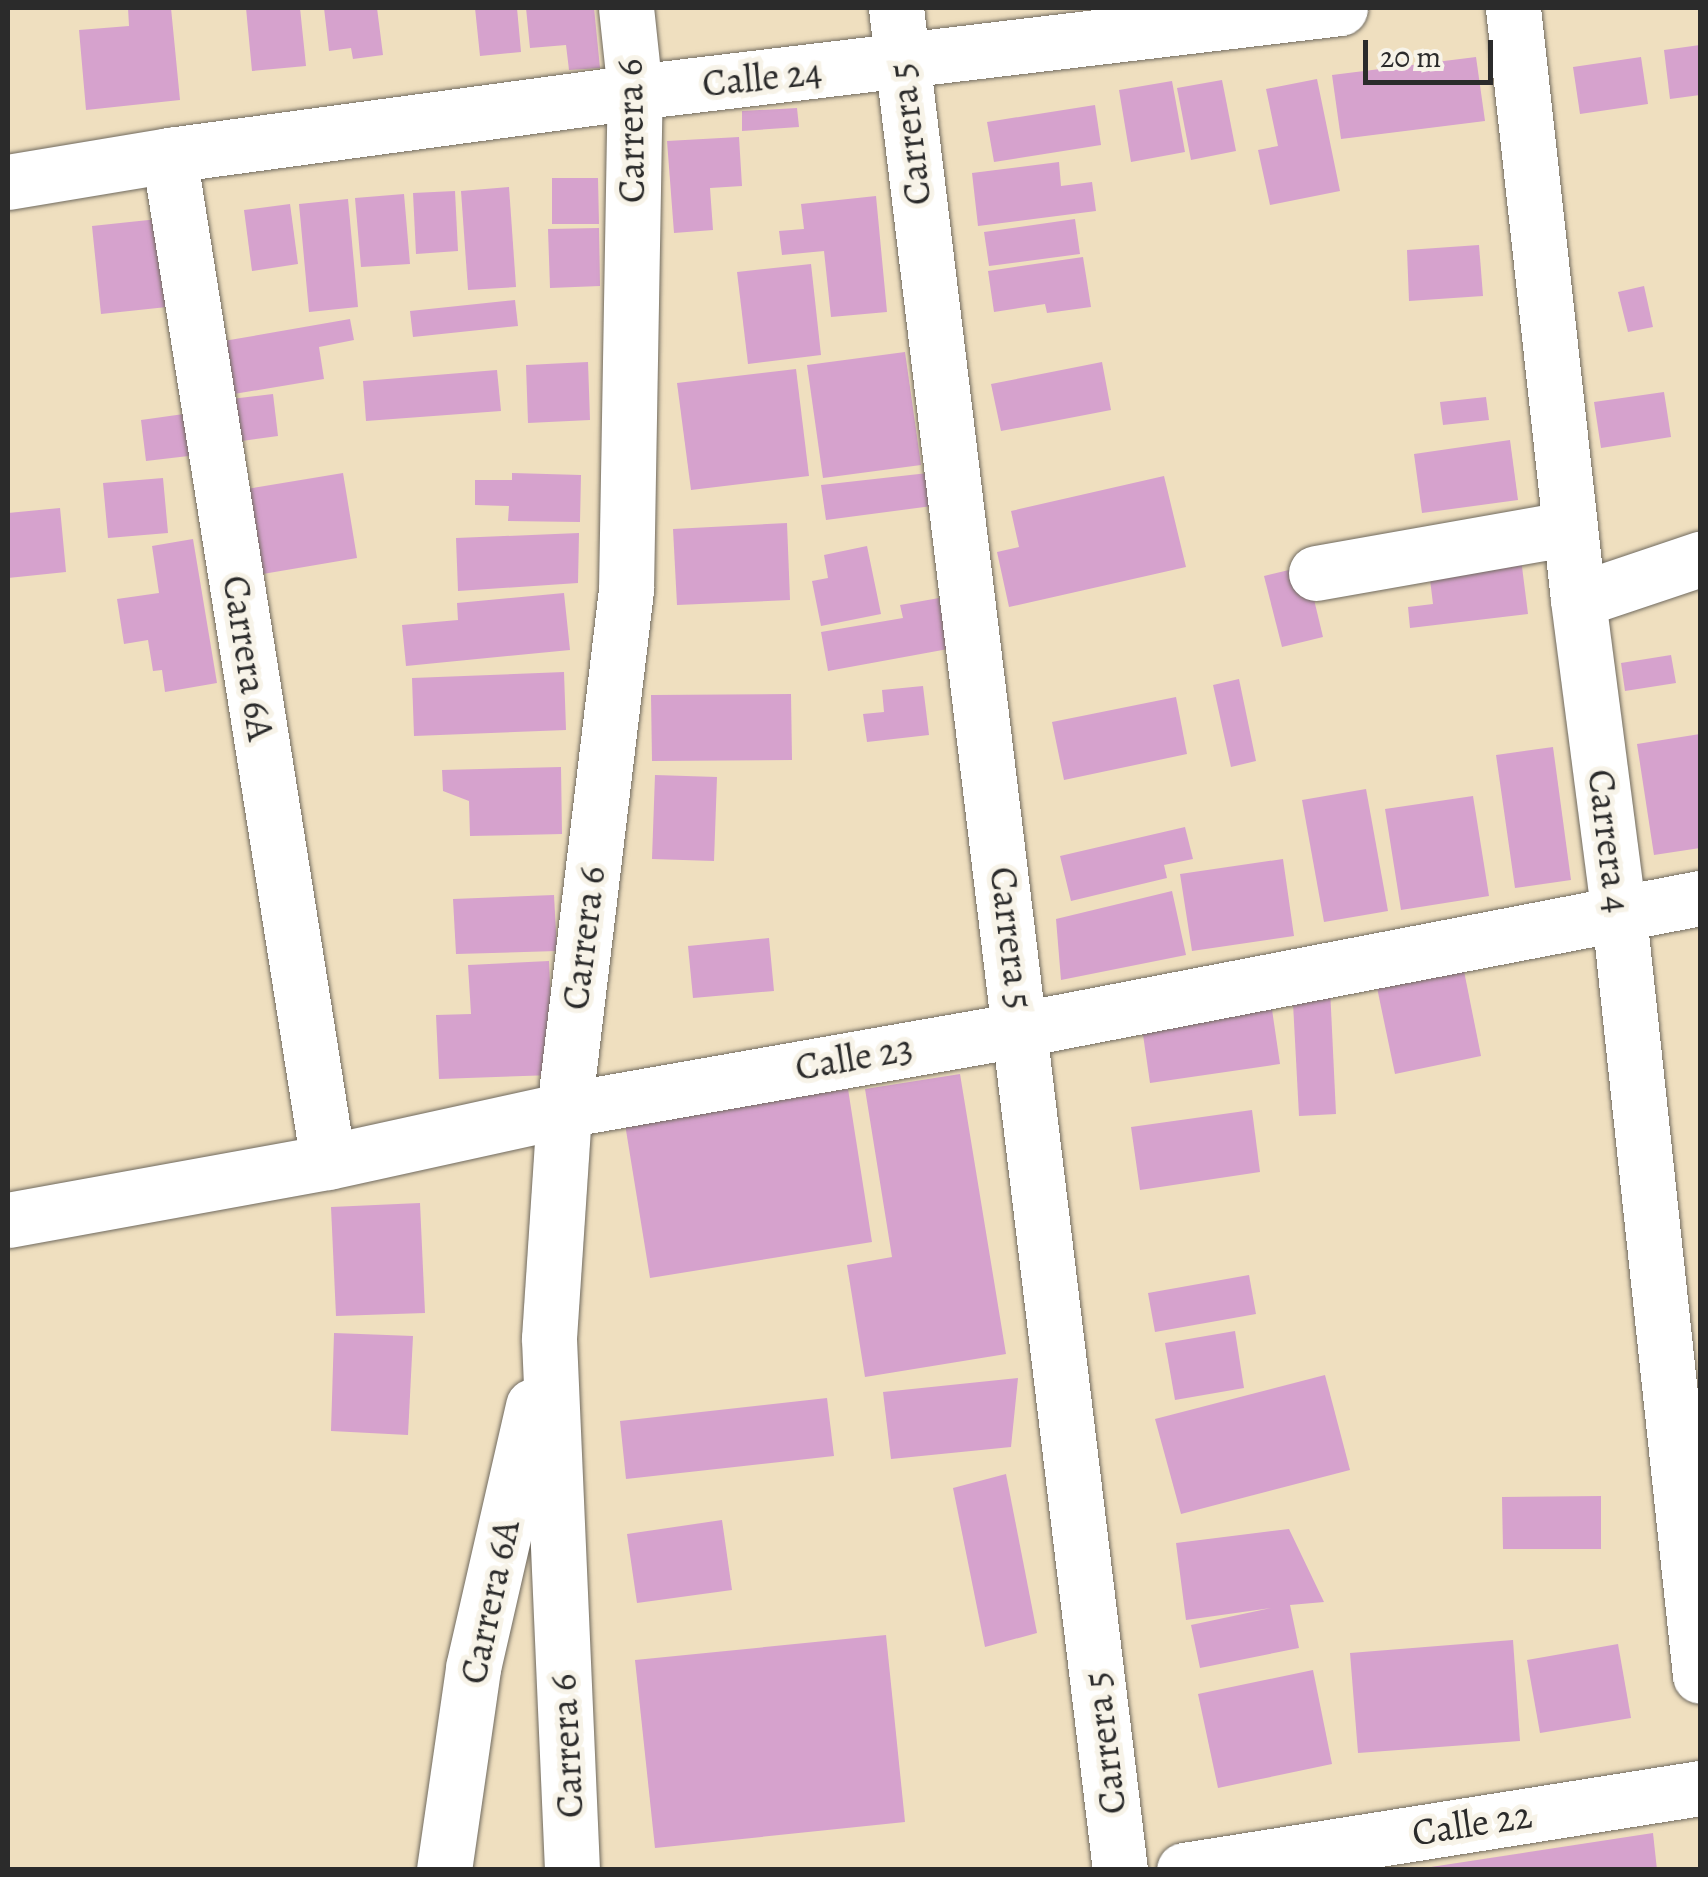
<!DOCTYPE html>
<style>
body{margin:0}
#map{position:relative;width:1708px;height:1877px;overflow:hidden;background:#efdfbf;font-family:Alegreya,serif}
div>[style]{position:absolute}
.building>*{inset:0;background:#d6a2cd}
.roads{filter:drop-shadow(0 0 2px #706a5f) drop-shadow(0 0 2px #706a5f)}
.minor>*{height:55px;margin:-27.5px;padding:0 27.5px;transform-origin:27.5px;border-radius:27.5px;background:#fff}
span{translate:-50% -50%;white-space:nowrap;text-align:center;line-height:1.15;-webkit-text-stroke:10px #f7f3e8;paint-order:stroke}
.street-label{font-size:38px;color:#2b2b2b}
.frame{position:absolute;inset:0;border:10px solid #2b2b2b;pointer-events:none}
.scale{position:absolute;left:1363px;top:40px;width:130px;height:45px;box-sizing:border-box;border:5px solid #2b2b2b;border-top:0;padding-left:12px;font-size:30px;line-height:35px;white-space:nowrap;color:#2b2b2b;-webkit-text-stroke:8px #f7f3e8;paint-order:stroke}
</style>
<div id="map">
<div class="building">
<i style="clip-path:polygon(128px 8px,171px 8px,180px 100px,86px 110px,79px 30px,129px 26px)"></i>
<i style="clip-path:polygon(246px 8px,300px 8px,306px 66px,252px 71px)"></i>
<i style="clip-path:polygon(324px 8px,377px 8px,383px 55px,353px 59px,351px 48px,329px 51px)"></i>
<i style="clip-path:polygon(475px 8px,517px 8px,521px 52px,480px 56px)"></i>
<i style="clip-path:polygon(526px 8px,594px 8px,600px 68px,569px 70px,566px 45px,530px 48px)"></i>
<i style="clip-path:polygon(1700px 45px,1700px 95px,1670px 99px,1664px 50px)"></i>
<i style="clip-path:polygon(1476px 57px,1485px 121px,1341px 139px,1332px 75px)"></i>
<i style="clip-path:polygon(1641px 57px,1648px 104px,1580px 114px,1573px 67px)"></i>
<i style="clip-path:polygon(1317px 79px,1340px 191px,1270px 205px,1258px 150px,1278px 146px,1266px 89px)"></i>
<i style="clip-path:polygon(1222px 80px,1236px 151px,1191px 160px,1177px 88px)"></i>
<i style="clip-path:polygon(1172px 81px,1185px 152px,1131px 162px,1119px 90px)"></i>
<i style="clip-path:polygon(1095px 105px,1101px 145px,994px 162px,987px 122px)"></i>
<i style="clip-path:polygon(797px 108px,799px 127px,742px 131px,742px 111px)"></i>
<i style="clip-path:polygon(739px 137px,742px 186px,710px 188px,713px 230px,674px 233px,667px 141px)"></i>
<i style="clip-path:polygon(1059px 162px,1061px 186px,1092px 182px,1096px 211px,978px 226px,972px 173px)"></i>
<i style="clip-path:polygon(552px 178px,598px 178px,599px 224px,552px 224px)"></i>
<i style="clip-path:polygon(509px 187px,516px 287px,468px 290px,461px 191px)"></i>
<i style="clip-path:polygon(455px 191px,458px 251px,416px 254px,413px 193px)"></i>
<i style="clip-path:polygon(404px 194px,410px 264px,361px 267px,355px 198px)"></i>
<i style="clip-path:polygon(876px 196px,887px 312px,831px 317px,824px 251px,782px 255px,779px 231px,804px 229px,801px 204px)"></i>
<i style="clip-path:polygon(348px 199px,358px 307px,309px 312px,299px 204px)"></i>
<i style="clip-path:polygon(290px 204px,298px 264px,252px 271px,244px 210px)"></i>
<i style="clip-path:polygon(158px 219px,167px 307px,101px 314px,92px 226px)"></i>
<i style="clip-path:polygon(1075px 219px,1080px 254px,989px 266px,984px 232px)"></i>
<i style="clip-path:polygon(599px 228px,600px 286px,550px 288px,548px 229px)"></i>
<i style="clip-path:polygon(1479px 245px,1483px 296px,1409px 301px,1407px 250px)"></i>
<i style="clip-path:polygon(1083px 257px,1091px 307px,1047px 313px,1045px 304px,994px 312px,988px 271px)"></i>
<i style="clip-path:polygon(811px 264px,821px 355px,748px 364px,737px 272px)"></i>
<i style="clip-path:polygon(1644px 286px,1653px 327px,1628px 332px,1618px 292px)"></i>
<i style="clip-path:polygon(515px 300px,518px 326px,413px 337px,410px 311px)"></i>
<i style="clip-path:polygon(350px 319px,354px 340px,319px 347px,324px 379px,228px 395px,218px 342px)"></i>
<i style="clip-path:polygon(905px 352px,921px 465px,823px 478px,807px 365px)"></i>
<i style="clip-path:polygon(588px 362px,590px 420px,528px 423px,526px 365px)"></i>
<i style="clip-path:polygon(1102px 362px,1111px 410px,1001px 431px,991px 384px)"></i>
<i style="clip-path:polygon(796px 369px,809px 476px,691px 490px,677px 383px)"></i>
<i style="clip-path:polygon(497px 370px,501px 411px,366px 421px,363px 381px)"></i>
<i style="clip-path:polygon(1664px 392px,1671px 437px,1601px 448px,1594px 402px)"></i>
<i style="clip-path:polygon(273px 394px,278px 436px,228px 443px,223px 400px)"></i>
<i style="clip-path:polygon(1486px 397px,1489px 420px,1443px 425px,1440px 402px)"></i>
<i style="clip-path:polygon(191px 413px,197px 455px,146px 461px,141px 420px)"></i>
<i style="clip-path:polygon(1510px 440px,1518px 500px,1422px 513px,1414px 454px)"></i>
<i style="clip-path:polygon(343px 473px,357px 558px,257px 575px,241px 490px)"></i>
<i style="clip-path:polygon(512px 473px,581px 475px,580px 522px,508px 521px,509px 506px,475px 505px,475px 480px,512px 480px)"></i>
<i style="clip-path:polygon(928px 473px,932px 506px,826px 520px,821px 485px)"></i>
<i style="clip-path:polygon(1164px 476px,1186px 567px,1009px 607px,997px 552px,1019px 547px,1011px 511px)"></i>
<i style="clip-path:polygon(163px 478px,168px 533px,108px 538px,103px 483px)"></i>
<i style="clip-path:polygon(60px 508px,66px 572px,8px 578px,8px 513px)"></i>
<i style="clip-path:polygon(787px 523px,790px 600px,677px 605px,673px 529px)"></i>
<i style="clip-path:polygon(579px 533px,578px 583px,458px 591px,456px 538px)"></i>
<i style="clip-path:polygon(193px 539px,217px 683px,165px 692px,162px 670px,153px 671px,148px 640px,124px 644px,117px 599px,159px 593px,152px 546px)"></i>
<i style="clip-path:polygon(867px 546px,881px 614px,821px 626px,812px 581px,828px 578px,824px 555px)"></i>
<i style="clip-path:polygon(1520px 551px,1528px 614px,1410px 628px,1408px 607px,1433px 604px,1428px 563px)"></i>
<i style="clip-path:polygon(1306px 566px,1323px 637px,1282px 647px,1264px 576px)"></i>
<i style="clip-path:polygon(564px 593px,570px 650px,406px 666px,402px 625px,458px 620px,457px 603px)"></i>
<i style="clip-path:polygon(939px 598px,948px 649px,828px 671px,821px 632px,903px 618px,900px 605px)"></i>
<i style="clip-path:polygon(1671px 655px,1676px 683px,1625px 691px,1621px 663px)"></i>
<i style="clip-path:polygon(564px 672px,566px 730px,414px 736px,412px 678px)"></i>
<i style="clip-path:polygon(1239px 679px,1256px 761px,1231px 767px,1213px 685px)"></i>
<i style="clip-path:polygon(923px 686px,929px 735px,867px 742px,863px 714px,884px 712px,882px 690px)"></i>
<i style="clip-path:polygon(791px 694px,792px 760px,652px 761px,651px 695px)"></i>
<i style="clip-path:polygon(1176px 697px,1187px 754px,1064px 780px,1052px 722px)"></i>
<i style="clip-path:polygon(1700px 734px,1700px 848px,1654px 855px,1637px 744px)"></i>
<i style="clip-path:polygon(1553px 747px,1571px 880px,1515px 888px,1496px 755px)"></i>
<i style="clip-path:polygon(561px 767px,562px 834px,470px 836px,469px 801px,443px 791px,442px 770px)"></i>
<i style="clip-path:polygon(655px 775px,717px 777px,714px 861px,652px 859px)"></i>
<i style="clip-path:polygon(1366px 789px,1388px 911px,1324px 922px,1302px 800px)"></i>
<i style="clip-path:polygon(1473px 796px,1489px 896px,1401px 910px,1385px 809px)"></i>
<i style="clip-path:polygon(1185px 827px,1193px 859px,1164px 865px,1167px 878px,1071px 901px,1060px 856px)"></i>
<i style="clip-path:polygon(1283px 859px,1294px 936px,1192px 951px,1180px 874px)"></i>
<i style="clip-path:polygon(1172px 891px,1186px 955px,1061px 980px,1056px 919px)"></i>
<i style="clip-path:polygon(554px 895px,557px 951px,456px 954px,453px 899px)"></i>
<i style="clip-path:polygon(769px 938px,774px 991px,693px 998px,688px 946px)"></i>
<i style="clip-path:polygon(549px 961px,554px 1075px,439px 1079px,436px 1015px,471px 1014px,468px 965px)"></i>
<i style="clip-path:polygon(1462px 961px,1481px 1056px,1395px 1074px,1375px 978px)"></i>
<i style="clip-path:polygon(1330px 988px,1336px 1114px,1299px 1116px,1293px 1003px)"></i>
<i style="clip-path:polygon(1270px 996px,1280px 1064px,1150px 1083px,1140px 1014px)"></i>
<i style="clip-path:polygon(960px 1074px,1006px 1354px,865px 1377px,847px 1265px,892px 1257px,865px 1089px)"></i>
<i style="clip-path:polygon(848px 1089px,872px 1242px,650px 1278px,625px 1124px)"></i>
<i style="clip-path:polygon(1252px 1110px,1260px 1172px,1140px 1190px,1131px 1127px)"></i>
<i style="clip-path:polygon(420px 1203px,425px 1313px,336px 1316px,331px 1207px)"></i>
<i style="clip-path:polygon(1249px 1275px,1256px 1314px,1155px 1332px,1148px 1293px)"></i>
<i style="clip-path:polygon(1235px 1331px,1244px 1388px,1175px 1400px,1165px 1343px)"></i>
<i style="clip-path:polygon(334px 1333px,413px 1336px,408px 1435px,331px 1431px)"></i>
<i style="clip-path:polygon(1325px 1375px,1350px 1470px,1181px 1514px,1155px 1419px)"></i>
<i style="clip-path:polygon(1018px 1378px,1011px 1447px,891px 1459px,883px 1392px)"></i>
<i style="clip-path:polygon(827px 1398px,834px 1456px,626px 1479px,620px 1421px)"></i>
<i style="clip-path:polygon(1006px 1474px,1037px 1633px,985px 1647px,953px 1488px)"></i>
<i style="clip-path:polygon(1601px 1496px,1601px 1549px,1503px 1549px,1502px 1497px)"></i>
<i style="clip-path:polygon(722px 1520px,732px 1590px,637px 1603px,627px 1534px)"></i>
<i style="clip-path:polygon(1289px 1529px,1324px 1602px,1290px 1605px,1299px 1648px,1200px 1668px,1191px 1625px,1271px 1608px,1186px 1620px,1176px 1543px)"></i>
<i style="clip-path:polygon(886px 1635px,905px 1822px,655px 1848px,635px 1660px)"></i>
<i style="clip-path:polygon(1513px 1640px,1520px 1741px,1358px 1753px,1350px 1653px)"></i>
<i style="clip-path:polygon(1618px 1644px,1631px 1718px,1540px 1733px,1527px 1660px)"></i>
<i style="clip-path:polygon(1313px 1670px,1332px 1764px,1218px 1788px,1198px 1694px)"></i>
<i style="clip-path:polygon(1653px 1833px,1657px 1870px,1432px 1870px,1431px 1867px)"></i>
</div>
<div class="roads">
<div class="minor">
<i style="left:896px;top:8px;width:1875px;rotate:83.14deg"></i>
<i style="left:1513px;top:8px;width:596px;rotate:83.73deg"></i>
<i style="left:1578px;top:600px;width:318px;rotate:82.6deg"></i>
<i style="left:1619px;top:915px;width:765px;rotate:83.92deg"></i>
<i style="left:169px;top:155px;width:1019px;rotate:81.03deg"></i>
<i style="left:8px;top:182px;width:163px;rotate:-9.5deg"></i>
<i style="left:169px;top:155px;width:470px;rotate:-7.7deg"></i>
<i style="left:635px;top:92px;width:710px;rotate:-6.79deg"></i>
<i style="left:1316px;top:573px;width:258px;rotate:-10deg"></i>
<i style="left:1578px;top:600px;width:129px;rotate:-18.6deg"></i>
<i style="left:8px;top:1220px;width:325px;rotate:-10.3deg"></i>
<i style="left:328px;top:1162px;width:242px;rotate:-12.4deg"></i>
<i style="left:564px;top:1110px;width:465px;rotate:-10deg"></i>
<i style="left:1022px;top:1029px;width:691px;rotate:-10.94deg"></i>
<i style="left:444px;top:1870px;width:204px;rotate:-81.8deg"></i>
<i style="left:473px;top:1668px;width:269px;rotate:-77.1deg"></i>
<i style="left:572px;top:1870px;width:532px;rotate:-92.48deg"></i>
<i style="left:549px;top:1338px;width:228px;rotate:-86.2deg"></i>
<i style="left:564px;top:1110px;width:524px;rotate:-83.2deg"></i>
<i style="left:626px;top:590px;width:498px;rotate:-89deg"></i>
<i style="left:635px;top:92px;width:84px;rotate:-96.1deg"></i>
<i style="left:1184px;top:1870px;width:522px;rotate:-9.03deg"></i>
</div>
</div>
<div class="street-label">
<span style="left:762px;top:78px;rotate:-6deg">Calle 24</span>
<span style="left:631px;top:131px;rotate:-91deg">Carrera 6</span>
<span style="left:910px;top:134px;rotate:-97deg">Carrera 5</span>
<span style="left:248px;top:658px;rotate:81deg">Carrera 6A</span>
<span style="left:1609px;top:841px;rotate:83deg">Carrera 4</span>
<span style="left:584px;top:938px;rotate:-83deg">Carrera 6</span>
<span style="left:1011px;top:938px;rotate:83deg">Carrera 5</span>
<span style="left:854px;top:1058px;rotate:-10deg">Calle 23</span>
<span style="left:490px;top:1602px;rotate:-78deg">Carrera 6A</span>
<span style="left:1105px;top:1743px;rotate:-97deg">Carrera 5</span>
<span style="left:567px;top:1746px;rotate:-93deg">Carrera 6</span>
<span style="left:1472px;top:1824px;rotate:-9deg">Calle 22</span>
</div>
<div class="frame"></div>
<div class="scale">20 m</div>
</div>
